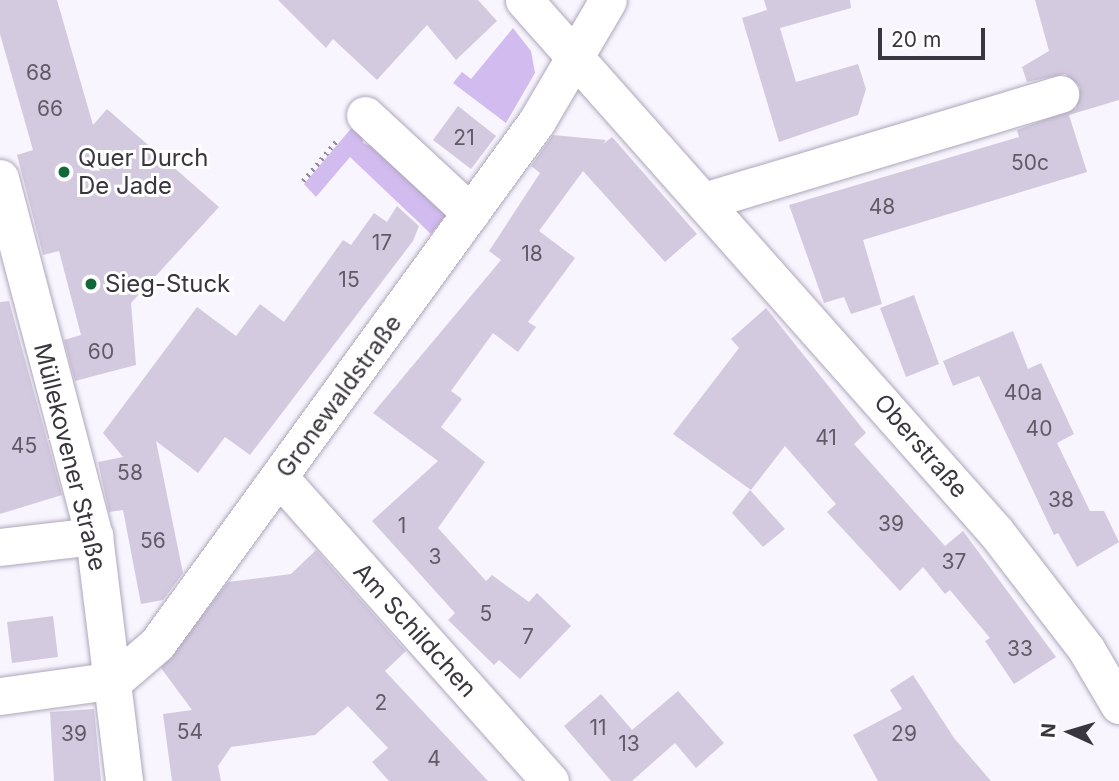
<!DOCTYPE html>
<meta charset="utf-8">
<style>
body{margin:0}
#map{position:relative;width:1119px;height:781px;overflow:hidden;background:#f8f5fe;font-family:Inter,sans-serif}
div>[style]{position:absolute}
.green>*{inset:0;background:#d1bbef}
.building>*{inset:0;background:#d3cae0}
.path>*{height:4.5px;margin-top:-2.25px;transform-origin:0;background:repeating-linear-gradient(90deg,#928e97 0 2px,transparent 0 7px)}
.roads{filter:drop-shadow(0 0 2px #afa6bb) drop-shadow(0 0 2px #afa6bb)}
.minor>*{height:37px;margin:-18.5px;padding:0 18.5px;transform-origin:18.5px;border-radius:18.5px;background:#fff}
.dots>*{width:19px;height:19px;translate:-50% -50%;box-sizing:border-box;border:4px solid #fff;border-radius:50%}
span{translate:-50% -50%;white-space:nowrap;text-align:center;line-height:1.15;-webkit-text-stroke:6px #fff;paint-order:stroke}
.number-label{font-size:21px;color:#605b67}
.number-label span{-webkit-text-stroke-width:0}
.poi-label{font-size:24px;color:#3a363f}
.left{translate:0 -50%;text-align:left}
.street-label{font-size:24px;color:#3a363f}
.north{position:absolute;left:1035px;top:697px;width:70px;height:70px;-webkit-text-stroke:5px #fff;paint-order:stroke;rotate:274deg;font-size:19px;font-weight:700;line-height:28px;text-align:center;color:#3a363f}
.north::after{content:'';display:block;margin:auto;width:24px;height:32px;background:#3a363f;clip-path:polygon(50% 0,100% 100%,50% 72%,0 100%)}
.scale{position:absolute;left:878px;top:28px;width:107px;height:32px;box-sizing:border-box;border:4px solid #3a363f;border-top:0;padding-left:9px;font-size:21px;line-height:24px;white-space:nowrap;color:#3a363f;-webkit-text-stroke:5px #fff;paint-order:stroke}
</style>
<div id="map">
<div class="green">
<i style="clip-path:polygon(513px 28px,531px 51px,535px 73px,506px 123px,453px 83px,462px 72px,471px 79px)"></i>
<i style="clip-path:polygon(360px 118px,363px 143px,400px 158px,452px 208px,431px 234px,350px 157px,316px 197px,304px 184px)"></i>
</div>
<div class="building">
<i style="clip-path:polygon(0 0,57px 0,93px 125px,107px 109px,219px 207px,131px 303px,136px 365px,75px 381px,64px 340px,81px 335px,59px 251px,43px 255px,17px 155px,33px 150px,0 34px)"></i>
<i style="clip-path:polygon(278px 0,478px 0,497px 21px,456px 60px,427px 25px,377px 80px,333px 39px,326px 48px)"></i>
<i style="clip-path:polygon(764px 0,850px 0,851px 8px,780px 28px,796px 82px,858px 64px,866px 89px,858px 115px,779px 142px,742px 18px,767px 10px)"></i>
<i style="clip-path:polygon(1035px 0,1119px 0,1119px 100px,1069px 115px,1087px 172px,863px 240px,882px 304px,851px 314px,844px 297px,824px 303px,789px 205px,1019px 137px,1017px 130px,1076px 108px,1080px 87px,1065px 74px,1027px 82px,1022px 67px,1049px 51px)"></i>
<i style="clip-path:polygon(458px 106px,496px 136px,471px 169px,433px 140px)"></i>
<i style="clip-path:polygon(553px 135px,606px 140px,603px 144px,612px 137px,697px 234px,665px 262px,583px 171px,539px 231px,575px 258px,528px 322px,536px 327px,518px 352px,493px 333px,451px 391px,462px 399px,441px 427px,485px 462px,438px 528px,486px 581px,492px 575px,529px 602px,537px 593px,571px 626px,520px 679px,499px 660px,494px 665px,448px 620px,455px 613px,372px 521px,438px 461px,373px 413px,501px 260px,489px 251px,540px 173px,531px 166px)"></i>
<i style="clip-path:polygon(397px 206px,419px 226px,413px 241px,250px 455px,225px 437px,198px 473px,156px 441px,183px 573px,163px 600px,141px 604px,123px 510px,109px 512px,98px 462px,123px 457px,103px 433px,197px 307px,236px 336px,260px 304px,284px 322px,343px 240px,351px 245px,374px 213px,387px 222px)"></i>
<i style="clip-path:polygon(914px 295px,939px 364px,906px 377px,880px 308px)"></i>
<i style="clip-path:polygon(9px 301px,62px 495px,0 514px,0 302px)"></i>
<i style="clip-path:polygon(766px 308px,866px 433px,854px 444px,945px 546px,963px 531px,1056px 657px,1014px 684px,985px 641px,990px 638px,950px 590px,945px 594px,923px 567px,900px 591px,827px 512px,836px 504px,785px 446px,751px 490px,673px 434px,739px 348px,731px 339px)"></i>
<i style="clip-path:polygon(1013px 331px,1028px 369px,1041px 363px,1074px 434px,1057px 443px,1090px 511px,1104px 511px,1119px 542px,1077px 567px,1058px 533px,1054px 535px,979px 376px,953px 386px,943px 361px)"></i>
<i style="clip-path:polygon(750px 490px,785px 529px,763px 547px,732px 513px)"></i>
<i style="clip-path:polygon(316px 550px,406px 651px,385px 671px,488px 781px,389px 781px,372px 762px,388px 748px,348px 706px,315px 735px,231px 747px,218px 766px,221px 781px,172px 781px,163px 714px,192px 710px,161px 668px,228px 582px,291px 574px)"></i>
<i style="clip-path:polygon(53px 616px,58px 657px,12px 663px,7px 622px)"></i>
<i style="clip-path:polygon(913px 675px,954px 738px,991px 781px,878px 781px,853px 735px,902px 709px,890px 690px)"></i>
<i style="clip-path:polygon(678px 691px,724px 743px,696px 768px,675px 743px,632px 781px,611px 781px,564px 726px,601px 694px,632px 730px)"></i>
<i style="clip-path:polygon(94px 709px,101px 781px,54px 781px,50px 712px)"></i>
</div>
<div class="path">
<i style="left:303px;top:181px;width:55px;rotate:-50.2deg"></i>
</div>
<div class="roads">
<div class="minor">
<i style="left:524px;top:0;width:711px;rotate:48.42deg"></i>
<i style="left:996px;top:532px;width:148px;rotate:52.4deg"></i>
<i style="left:1086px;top:649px;width:65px;rotate:59.5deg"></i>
<i style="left:365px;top:115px;width:144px;rotate:42.8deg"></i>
<i style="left:0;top:178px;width:370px;rotate:75.3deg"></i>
<i style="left:94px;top:536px;width:247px;rotate:83deg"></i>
<i style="left:704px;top:201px;width:372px;rotate:-16.7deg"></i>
<i style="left:280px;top:478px;width:406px;rotate:48.3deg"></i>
<i style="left:0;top:547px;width:95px;rotate:-6.7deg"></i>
<i style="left:0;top:696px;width:116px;rotate:-7.9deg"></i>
<i style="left:115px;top:680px;width:55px;rotate:-40.6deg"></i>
<i style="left:157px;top:644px;width:646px;rotate:-54deg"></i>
<i style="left:537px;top:121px;width:140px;rotate:-59.6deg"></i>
</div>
</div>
<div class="dots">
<i style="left:64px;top:172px;background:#116839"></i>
<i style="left:91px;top:284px;background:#116839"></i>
</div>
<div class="number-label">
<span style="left:39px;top:73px">68</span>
<span style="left:50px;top:109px">66</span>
<span style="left:464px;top:138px">21</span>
<span style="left:1030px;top:163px">50c</span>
<span style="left:882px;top:207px">48</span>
<span style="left:382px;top:243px">17</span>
<span style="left:532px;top:254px">18</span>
<span style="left:349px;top:280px">15</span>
<span style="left:101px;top:352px">60</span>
<span style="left:1023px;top:393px">40a</span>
<span style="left:1039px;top:429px">40</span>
<span style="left:826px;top:438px">41</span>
<span style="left:24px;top:446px">45</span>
<span style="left:130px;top:473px">58</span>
<span style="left:1061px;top:500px">38</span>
<span style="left:891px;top:524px">39</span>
<span style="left:402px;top:526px">1</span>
<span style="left:153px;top:541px">56</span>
<span style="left:435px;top:557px">3</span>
<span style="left:954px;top:562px">37</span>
<span style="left:486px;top:614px">5</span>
<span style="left:528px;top:637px">7</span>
<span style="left:1020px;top:649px">33</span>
<span style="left:381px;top:703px">2</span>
<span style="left:598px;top:728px">11</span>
<span style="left:190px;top:732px">54</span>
<span style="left:74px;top:734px">39</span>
<span style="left:904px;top:734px">29</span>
<span style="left:629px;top:744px">13</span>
<span style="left:434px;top:759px">4</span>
</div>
<div class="poi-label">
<span class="left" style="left:78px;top:172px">Quer Durch<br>De Jade</span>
<span class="left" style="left:105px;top:284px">Sieg-Stuck</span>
</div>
<div class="street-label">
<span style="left:339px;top:396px;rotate:-54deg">Gronewaldstraße</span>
<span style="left:921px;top:446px;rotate:49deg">Oberstraße</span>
<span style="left:70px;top:457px;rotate:76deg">Müllekovener Straße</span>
<span style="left:415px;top:630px;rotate:48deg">Am Schildchen</span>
</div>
<div class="north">N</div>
<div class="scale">20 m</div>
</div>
